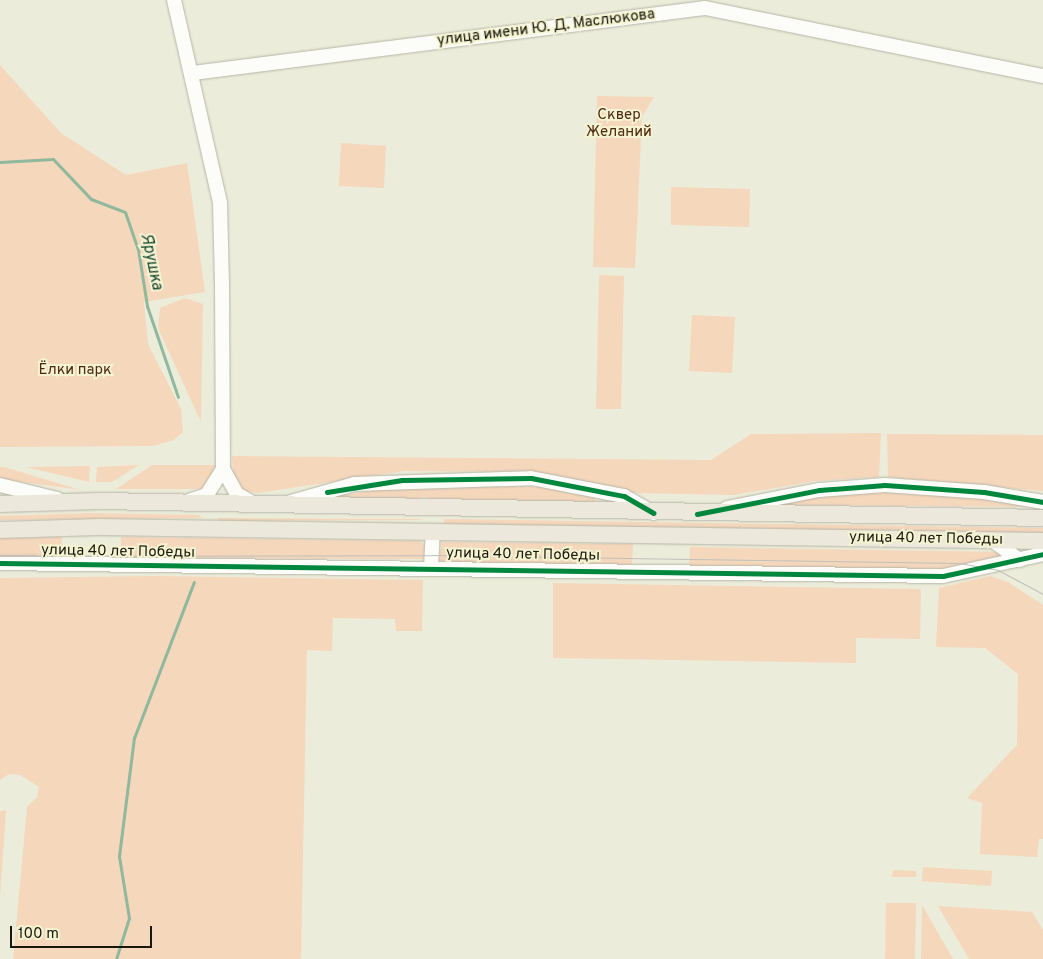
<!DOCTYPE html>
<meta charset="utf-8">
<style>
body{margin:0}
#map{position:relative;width:1043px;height:959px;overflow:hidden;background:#ececda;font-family:Overpass,sans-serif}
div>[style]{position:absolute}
.green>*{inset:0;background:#f5d7bc}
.stream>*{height:3px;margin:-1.5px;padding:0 1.5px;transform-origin:1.5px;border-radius:1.5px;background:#8fb89c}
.roads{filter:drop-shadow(0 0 1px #b6b5a7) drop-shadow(0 0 1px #b6b5a7)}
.minor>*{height:14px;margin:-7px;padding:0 7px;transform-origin:7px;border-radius:7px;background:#fcfcf9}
.major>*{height:16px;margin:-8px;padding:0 8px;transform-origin:8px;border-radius:8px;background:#ece8db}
.tram>*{height:1px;margin:-0.5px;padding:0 0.5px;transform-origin:0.5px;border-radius:0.5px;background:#c0c0bb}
.cycleway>*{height:5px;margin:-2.5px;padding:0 2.5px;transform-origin:2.5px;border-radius:2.5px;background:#00873e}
span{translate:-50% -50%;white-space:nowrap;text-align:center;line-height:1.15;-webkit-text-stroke:4px #f4f3d2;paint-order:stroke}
.street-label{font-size:15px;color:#19180c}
.park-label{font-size:15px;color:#4e2a10}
.water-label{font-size:16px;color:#15442d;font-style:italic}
.scale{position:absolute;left:10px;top:926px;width:142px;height:22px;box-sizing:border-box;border:2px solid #19180c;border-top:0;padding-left:6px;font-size:15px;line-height:18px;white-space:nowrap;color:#19180c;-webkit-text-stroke:4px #f4f3d2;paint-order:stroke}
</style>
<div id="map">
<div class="green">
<i style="clip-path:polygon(0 65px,61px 133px,126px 175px,187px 163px,205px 292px,144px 302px,148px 344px,181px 409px,183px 432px,174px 440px,153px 446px,0 447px)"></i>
<i style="clip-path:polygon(597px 96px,654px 97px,642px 117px,635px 268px,593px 267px)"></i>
<i style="clip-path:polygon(341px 143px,386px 146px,384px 188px,339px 186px)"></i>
<i style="clip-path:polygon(671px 187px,750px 189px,749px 227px,671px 225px)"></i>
<i style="clip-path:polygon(599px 275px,624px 276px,621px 409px,596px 409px)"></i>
<i style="clip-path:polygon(185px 298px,203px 304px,201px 422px,158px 328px,160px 308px)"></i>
<i style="clip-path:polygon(692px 315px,735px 317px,732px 373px,689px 371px)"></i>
<i style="clip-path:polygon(881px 433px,879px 477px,815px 481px,734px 495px,633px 493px,528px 472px,404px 471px,258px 493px,242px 491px,234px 483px,232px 456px,711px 460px,751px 434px)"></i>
<i style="clip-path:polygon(887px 434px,1043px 435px,1043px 491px,888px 477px)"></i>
<i style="clip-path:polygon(139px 465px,112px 482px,96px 482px,97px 467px)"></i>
<i style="clip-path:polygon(152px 465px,216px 465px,210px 484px,199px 489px,116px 489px)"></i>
<i style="clip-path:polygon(90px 466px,89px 482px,26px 467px)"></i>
<i style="clip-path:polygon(0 467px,4px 467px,81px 490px,0 479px)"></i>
<i style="clip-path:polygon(405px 485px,539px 487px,595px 497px,595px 505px,436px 501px,424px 497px,407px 501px,320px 499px)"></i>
<i style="clip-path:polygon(913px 490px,1043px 507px,774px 505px,820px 493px)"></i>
<i style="clip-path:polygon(91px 513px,199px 515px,202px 518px,0 520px,0 516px)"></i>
<i style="clip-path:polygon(217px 518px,419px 519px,423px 520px,222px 521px)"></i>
<i style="clip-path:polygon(445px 519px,1043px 528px,1043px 533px,443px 524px)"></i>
<i style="clip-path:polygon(62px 537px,62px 558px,0 559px,0 538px)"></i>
<i style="clip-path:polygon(121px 537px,420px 541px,425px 546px,424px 559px,121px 558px)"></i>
<i style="clip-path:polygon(442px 542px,633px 544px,632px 567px,443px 562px,439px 560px)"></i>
<i style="clip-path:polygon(690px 547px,1004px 552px,1011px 558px,944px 571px,689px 567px)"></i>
<i style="clip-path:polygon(154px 576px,423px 580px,422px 631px,396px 631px,395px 619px,333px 618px,332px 651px,307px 650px,301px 959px,13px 959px,27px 807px,37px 797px,39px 787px,20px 775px,9px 774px,0 780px,0 578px)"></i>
<i style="clip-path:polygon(990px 576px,1008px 582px,1043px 605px,1043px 839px,1039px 839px,1037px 857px,980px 854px,982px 803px,967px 798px,1017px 745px,1018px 674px,985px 648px,936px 647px,939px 588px)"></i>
<i style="clip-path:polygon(553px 583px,921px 589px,920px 639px,856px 638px,856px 663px,553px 658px)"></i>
<i style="clip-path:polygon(6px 810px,0 898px,0 811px)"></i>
<i style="clip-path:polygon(923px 867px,992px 871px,991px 886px,922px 881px)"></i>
<i style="clip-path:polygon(893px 870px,916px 871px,916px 877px,892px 877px)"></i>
<i style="clip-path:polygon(886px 903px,916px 903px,915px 959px,885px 959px)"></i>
<i style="clip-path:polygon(922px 905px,953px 959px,921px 959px)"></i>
<i style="clip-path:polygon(938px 906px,1032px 912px,1043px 930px,1043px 959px,969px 959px)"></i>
</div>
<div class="stream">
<i style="left:0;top:162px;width:53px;rotate:-3.2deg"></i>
<i style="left:53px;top:159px;width:55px;rotate:46.5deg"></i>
<i style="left:91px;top:199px;width:36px;rotate:21deg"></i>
<i style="left:125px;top:212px;width:39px;rotate:71deg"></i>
<i style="left:138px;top:249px;width:58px;rotate:81deg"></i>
<i style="left:147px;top:306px;width:96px;rotate:71.2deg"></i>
<i style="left:116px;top:959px;width:43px;rotate:-72.4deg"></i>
<i style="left:129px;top:918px;width:63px;rotate:-99.2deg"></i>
<i style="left:119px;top:856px;width:119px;rotate:-82.8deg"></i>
<i style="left:134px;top:738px;width:167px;rotate:-69deg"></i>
</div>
<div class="roads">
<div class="minor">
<i style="left:174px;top:0;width:208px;rotate:77.2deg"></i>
<i style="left:220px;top:203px;width:80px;rotate:88.6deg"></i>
<i style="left:222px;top:283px;width:186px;rotate:89.7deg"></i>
<i style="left:223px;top:469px;width:31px;rotate:122deg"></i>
<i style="left:207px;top:495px;width:19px;rotate:162deg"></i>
<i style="left:193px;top:73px;width:516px;rotate:-7.24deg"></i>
<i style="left:705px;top:8px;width:345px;rotate:11.4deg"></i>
<i style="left:223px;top:469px;width:29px;rotate:61deg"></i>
<i style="left:237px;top:494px;width:20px;rotate:30deg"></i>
<i style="left:0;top:485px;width:59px;rotate:13.8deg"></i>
<i style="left:291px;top:502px;width:66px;rotate:-15.9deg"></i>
<i style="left:354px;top:484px;width:177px;rotate:-1.9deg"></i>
<i style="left:531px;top:478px;width:95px;rotate:11deg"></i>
<i style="left:624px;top:496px;width:34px;rotate:30deg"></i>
<i style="left:727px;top:508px;width:94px;rotate:-11.1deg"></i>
<i style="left:819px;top:490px;width:66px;rotate:-4.3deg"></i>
<i style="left:885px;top:485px;width:99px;rotate:4deg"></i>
<i style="left:984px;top:492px;width:60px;rotate:9.6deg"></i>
<i style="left:992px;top:540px;width:34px;rotate:36deg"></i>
<i style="left:0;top:563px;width:943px;rotate:0.79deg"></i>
<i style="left:943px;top:576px;width:102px;rotate:-12.4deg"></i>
<i style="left:431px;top:567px;width:36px;rotate:-87deg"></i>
</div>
<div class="major">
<i style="left:0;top:504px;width:99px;rotate:-1.7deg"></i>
<i style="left:99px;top:501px;width:944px;rotate:1.03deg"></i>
<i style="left:0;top:530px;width:99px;rotate:-1.7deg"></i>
<i style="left:99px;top:527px;width:944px;rotate:0.85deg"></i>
</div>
</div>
<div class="tram">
<i style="left:0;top:556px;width:432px;rotate:-0.1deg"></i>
<i style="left:432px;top:555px;width:527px;rotate:0.87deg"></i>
<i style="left:959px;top:563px;width:40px;rotate:10deg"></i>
<i style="left:998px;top:570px;width:51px;rotate:28.1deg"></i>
</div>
<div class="cycleway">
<i style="left:327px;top:492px;width:76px;rotate:-9.1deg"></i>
<i style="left:402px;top:480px;width:129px;rotate:-0.9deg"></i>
<i style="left:531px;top:478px;width:95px;rotate:11deg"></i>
<i style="left:624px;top:496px;width:34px;rotate:30deg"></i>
<i style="left:697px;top:514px;width:124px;rotate:-11.1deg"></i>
<i style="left:819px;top:490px;width:66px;rotate:-4.3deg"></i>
<i style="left:885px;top:485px;width:99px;rotate:4deg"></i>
<i style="left:984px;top:492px;width:60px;rotate:9.6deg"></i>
<i style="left:0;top:563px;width:943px;rotate:0.79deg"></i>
<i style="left:943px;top:576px;width:102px;rotate:-12.4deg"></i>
</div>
<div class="street-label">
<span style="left:546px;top:28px;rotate:-7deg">улица имени Ю. Д. Маслюкова</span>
<span style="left:926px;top:539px;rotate:1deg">улица 40 лет Победы</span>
<span style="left:118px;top:552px;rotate:1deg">улица 40 лет Победы</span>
<span style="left:523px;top:555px;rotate:1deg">улица 40 лет Победы</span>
</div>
<div class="park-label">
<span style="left:619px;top:124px">Сквер<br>Желаний</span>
<span style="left:75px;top:371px">Ёлки парк</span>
</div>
<div class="water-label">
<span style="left:151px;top:262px;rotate:78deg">Ярушка</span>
</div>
<div class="scale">100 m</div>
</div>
